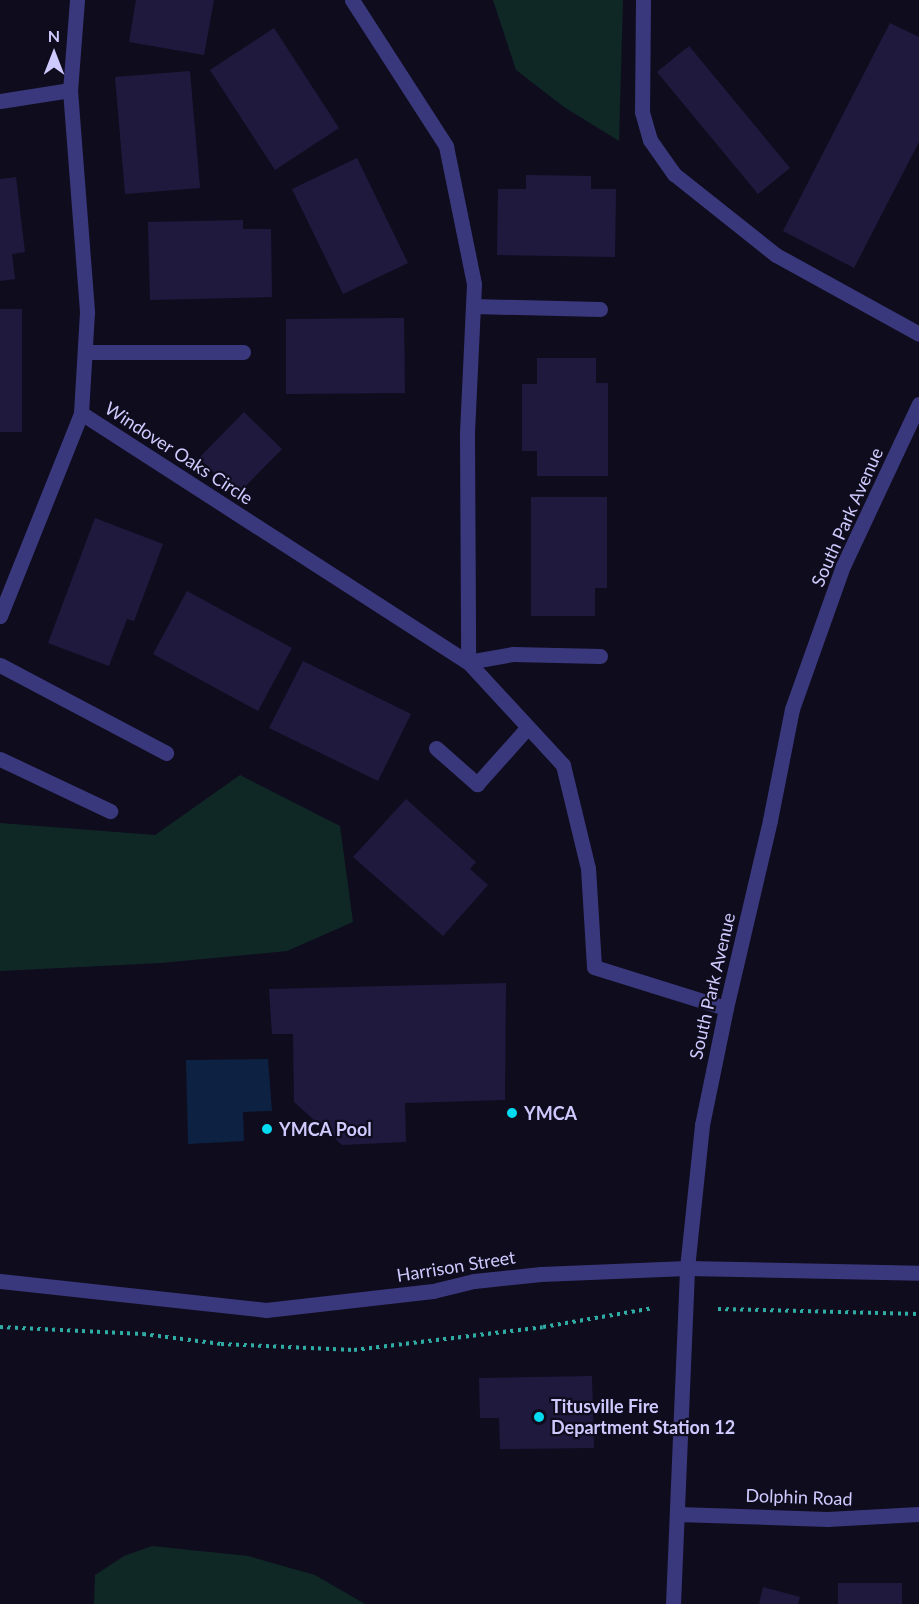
<!DOCTYPE html>
<style>
body{margin:0}
#map{position:relative;width:919px;height:1604px;overflow:hidden;background:#0f0c1e;font-family:Lato,sans-serif}
div>[style]{position:absolute}
.green>*{inset:0;background:#0f2826}
.water>*{inset:0;background:#0d2242}
.building>*{inset:0;background:#20193e}
.path>*{height:4px;margin-top:-2px;transform-origin:0;background:repeating-linear-gradient(90deg,#2fada4 0 3px,transparent 0 7.5px)}
.minor>*{height:15px;margin:-7.5px;padding:0 7.5px;transform-origin:7.5px;border-radius:7.5px;background:#3a387c}
.dots>*{width:16px;height:16px;translate:-50% -50%;box-sizing:border-box;border:3px solid #0f0c1e;border-radius:50%}
span{translate:-50% -50%;white-space:nowrap;text-align:center;line-height:1.15;-webkit-text-stroke:4.5px #0f0c1e;paint-order:stroke}
.street-label{font-size:18px;color:#cfcafe}
.poi-label{font-size:18px;color:#cfcafe;font-weight:700}
.left{translate:0 -50%;text-align:left}
.north{position:absolute;left:24px;top:24px;width:60px;height:60px;-webkit-text-stroke:4px #0f0c1e;paint-order:stroke;rotate:0deg;font-size:16px;font-weight:700;line-height:24px;text-align:center;color:#cfcafe}
.north::after{content:'';display:block;margin:auto;width:21px;height:27px;background:#cfcafe;clip-path:polygon(50% 0,100% 100%,50% 72%,0 100%)}
</style>
<div id="map">
<div class="green">
<i style="clip-path:polygon(493px 0,623px 0,619px 141px,564px 107px,516px 70px)"></i>
<i style="clip-path:polygon(240px 775px,340px 826px,353px 922px,287px 951px,161px 963px,0 971px,0 823px,155px 835px)"></i>
<i style="clip-path:polygon(152px 1546px,248px 1556px,315px 1575px,365px 1604px,94px 1604px,95px 1575px,124px 1556px)"></i>
</div>
<div class="water">
<i style="clip-path:polygon(268px 1059px,272px 1111px,243px 1112px,244px 1141px,188px 1144px,186px 1060px)"></i>
</div>
<div class="building">
<i style="clip-path:polygon(136px 0,214px 0,204px 55px,129px 42px)"></i>
<i style="clip-path:polygon(890px 23px,919px 37px,919px 142px,854px 268px,783px 231px)"></i>
<i style="clip-path:polygon(274px 28px,339px 128px,275px 170px,210px 70px)"></i>
<i style="clip-path:polygon(689px 46px,790px 168px,758px 194px,657px 72px)"></i>
<i style="clip-path:polygon(190px 71px,200px 188px,125px 194px,115px 77px)"></i>
<i style="clip-path:polygon(357px 158px,408px 263px,343px 294px,292px 189px)"></i>
<i style="clip-path:polygon(526px 175px,591px 176px,591px 189px,616px 189px,615px 257px,497px 255px,498px 189px,526px 189px)"></i>
<i style="clip-path:polygon(16px 177px,25px 252px,12px 254px,15px 279px,0 281px,0 179px)"></i>
<i style="clip-path:polygon(243px 220px,243px 229px,271px 229px,272px 297px,150px 300px,148px 222px)"></i>
<i style="clip-path:polygon(0 309px,22px 309px,22px 432px,0 432px)"></i>
<i style="clip-path:polygon(404px 318px,405px 393px,286px 394px,286px 319px)"></i>
<i style="clip-path:polygon(537px 358px,596px 358px,596px 383px,608px 383px,608px 476px,537px 476px,537px 451px,522px 451px,522px 384px,537px 384px)"></i>
<i style="clip-path:polygon(244px 412px,282px 449px,237px 495px,199px 458px)"></i>
<i style="clip-path:polygon(531px 497px,607px 497px,607px 588px,595px 588px,595px 616px,531px 616px)"></i>
<i style="clip-path:polygon(95px 518px,163px 544px,134px 621px,127px 619px,109px 666px,48px 643px)"></i>
<i style="clip-path:polygon(187px 591px,292px 648px,258px 711px,153px 654px)"></i>
<i style="clip-path:polygon(303px 661px,411px 714px,378px 781px,269px 728px)"></i>
<i style="clip-path:polygon(406px 799px,476px 862px,470px 869px,488px 885px,443px 936px,353px 857px)"></i>
<i style="clip-path:polygon(506px 983px,505px 1100px,405px 1103px,406px 1142px,342px 1145px,294px 1102px,293px 1034px,272px 1034px,269px 989px)"></i>
<i style="clip-path:polygon(592px 1376px,594px 1448px,500px 1449px,499px 1418px,480px 1418px,479px 1378px)"></i>
<i style="clip-path:polygon(838px 1583px,902px 1583px,902px 1604px,838px 1604px)"></i>
<i style="clip-path:polygon(763px 1587px,800px 1597px,798px 1604px,759px 1604px)"></i>
</div>
<div class="path">
<i style="left:718px;top:1309px;width:201px;rotate:1.4deg"></i>
<i style="left:0;top:1327px;width:143px;rotate:2.8deg"></i>
<i style="left:143px;top:1334px;width:79px;rotate:7.3deg"></i>
<i style="left:221px;top:1344px;width:133px;rotate:2.6deg"></i>
<i style="left:354px;top:1350px;width:190px;rotate:-6.9deg"></i>
<i style="left:543px;top:1327px;width:112px;rotate:-9.8deg"></i>
</div>
<div class="minor">
<i style="left:77px;top:0;width:90px;rotate:94.4deg"></i>
<i style="left:70px;top:90px;width:223px;rotate:85.6deg"></i>
<i style="left:87px;top:312px;width:101px;rotate:93.4deg"></i>
<i style="left:81px;top:413px;width:460px;rotate:32.8deg"></i>
<i style="left:468px;top:662px;width:140px;rotate:47.3deg"></i>
<i style="left:563px;top:765px;width:106px;rotate:76.4deg"></i>
<i style="left:588px;top:868px;width:99px;rotate:86.5deg"></i>
<i style="left:594px;top:967px;width:138px;rotate:17.3deg"></i>
<i style="left:352px;top:0;width:174px;rotate:57.2deg"></i>
<i style="left:446px;top:146px;width:141px;rotate:78.5deg"></i>
<i style="left:474px;top:284px;width:150px;rotate:92.7deg"></i>
<i style="left:467px;top:434px;width:228px;rotate:89.7deg"></i>
<i style="left:643px;top:0;width:112px;rotate:90.5deg"></i>
<i style="left:642px;top:112px;width:29px;rotate:74deg"></i>
<i style="left:650px;top:140px;width:42px;rotate:54.8deg"></i>
<i style="left:674px;top:174px;width:130px;rotate:38.5deg"></i>
<i style="left:776px;top:255px;width:163px;rotate:28.9deg"></i>
<i style="left:0;top:101px;width:71px;rotate:-8.9deg"></i>
<i style="left:473px;top:306px;width:127px;rotate:1.4deg"></i>
<i style="left:85px;top:352px;width:158px"></i>
<i style="left:0;top:616px;width:219px;rotate:-68.2deg"></i>
<i style="left:468px;top:662px;width:46px;rotate:-10.1deg"></i>
<i style="left:513px;top:654px;width:87px;rotate:1.3deg"></i>
<i style="left:0;top:665px;width:188px;rotate:27.9deg"></i>
<i style="left:436px;top:748px;width:55px;rotate:41.3deg"></i>
<i style="left:477px;top:784px;width:76px;rotate:-48.2deg"></i>
<i style="left:0;top:759px;width:122px;rotate:25.3deg"></i>
<i style="left:0;top:1281px;width:268px;rotate:6.2deg"></i>
<i style="left:266px;top:1310px;width:168px;rotate:-6.5deg"></i>
<i style="left:433px;top:1291px;width:42px;rotate:-13.7deg"></i>
<i style="left:474px;top:1281px;width:67px;rotate:-6deg"></i>
<i style="left:541px;top:1274px;width:146px;rotate:-2.4deg"></i>
<i style="left:687px;top:1268px;width:232px;rotate:1.2deg"></i>
<i style="left:677px;top:1514px;width:150px;rotate:1.9deg"></i>
<i style="left:827px;top:1519px;width:92px;rotate:-3.1deg"></i>
<i style="left:673px;top:1604px;width:336px;rotate:-87.6deg"></i>
<i style="left:687px;top:1268px;width:144px;rotate:-84deg"></i>
<i style="left:702px;top:1125px;width:119px;rotate:-78.4deg"></i>
<i style="left:726px;top:1008px;width:193px;rotate:-76.8deg"></i>
<i style="left:770px;top:820px;width:113px;rotate:-78.8deg"></i>
<i style="left:792px;top:709px;width:152px;rotate:-70.4deg"></i>
<i style="left:843px;top:566px;width:179px;rotate:-64.9deg"></i>
</div>
<div class="dots">
<i style="left:512px;top:1113px;background:#04dbf0"></i>
<i style="left:267px;top:1129px;background:#04dbf0"></i>
<i style="left:539px;top:1417px;background:#04dbf0"></i>
</div>
<div class="street-label">
<span style="left:179px;top:453px;rotate:33deg">Windover Oaks Circle</span>
<span style="left:847px;top:517px;rotate:-66deg">South Park Avenue</span>
<span style="left:712px;top:986px;rotate:-77deg">South Park Avenue</span>
<span style="left:456px;top:1266px;rotate:-9deg">Harrison Street</span>
<span style="left:799px;top:1497px;rotate:2deg">Dolphin Road</span>
</div>
<div class="poi-label">
<span class="left" style="left:524px;top:1113px">YMCA</span>
<span class="left" style="left:279px;top:1129px">YMCA Pool</span>
<span class="left" style="left:551px;top:1417px">Titusville Fire<br>Department Station 12</span>
</div>
<div class="north">N</div>
</div>
